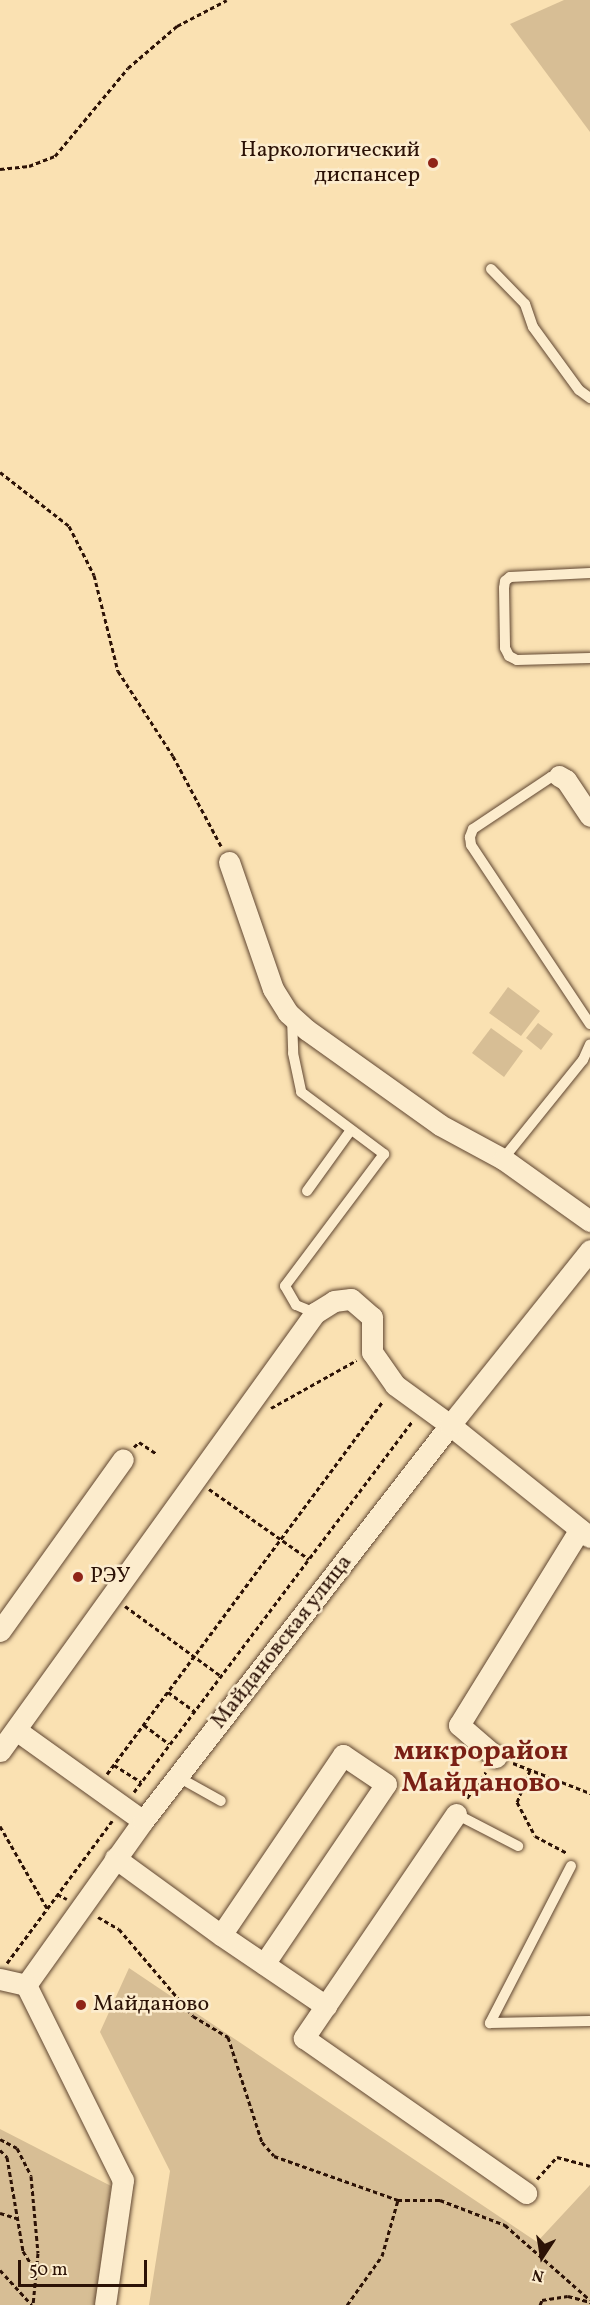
<!DOCTYPE html>
<meta charset="utf-8">
<style>
body{margin:0}
#map{position:relative;width:590px;height:2305px;overflow:hidden;background:#fae1b2;font-family:Vollkorn,serif}
div>[style]{position:absolute}
.green>*{inset:0;background:#d7be95}
.path>*{height:3px;margin-top:-1.5px;transform-origin:0;background:repeating-linear-gradient(90deg,#2c1206 0 4.5px,transparent 0 7.5px)}
.roads{filter:drop-shadow(0 0 2px #604631) drop-shadow(0 0 2px #604631)}
.service>*{height:10px;margin:-5px;padding:0 5px;transform-origin:5px;border-radius:5px;background:#fceccd}
.minor>*{height:21px;margin:-10.5px;padding:0 10.5px;transform-origin:10.5px;border-radius:10.5px;background:#fceccd}
.dots>*{width:16px;height:16px;translate:-50% -50%;box-sizing:border-box;border:3px solid #fceccd;border-radius:50%}
span{translate:-50% -50%;white-space:nowrap;text-align:center;line-height:1.15;-webkit-text-stroke:5px #fceccd;paint-order:stroke}
.poi-label{font-size:22px;color:#2c1206}
.right{translate:-100% -50%;text-align:right}
.left{translate:0 -50%;text-align:left}
.street-label{font-size:22px;color:#2c1206}
.district-label{font-size:28px;color:#7a1f14;font-weight:700}
.north{position:absolute;left:512px;top:2227px;width:60px;height:60px;-webkit-text-stroke:4px #fceccd;paint-order:stroke;rotate:192deg;font-size:16px;font-weight:700;line-height:24px;text-align:center;color:#2c1206}
.north::after{content:'';display:block;margin:auto;width:21px;height:27px;background:#2c1206;clip-path:polygon(50% 0,100% 100%,50% 72%,0 100%)}
.scale{position:absolute;left:18px;top:2260px;width:129px;height:27px;box-sizing:border-box;border:3px solid #2c1206;border-top:0;padding-left:8px;font-size:18px;line-height:21px;white-space:nowrap;color:#2c1206;-webkit-text-stroke:4px #fceccd;paint-order:stroke}
</style>
<div id="map">
<div class="green">
<i style="clip-path:polygon(564px 0,590px 0,590px 132px,510px 24px)"></i>
<i style="clip-path:polygon(508px 987px,540px 1011px,521px 1036px,489px 1013px)"></i>
<i style="clip-path:polygon(538px 1023px,553px 1034px,541px 1050px,526px 1038px)"></i>
<i style="clip-path:polygon(491px 1028px,523px 1051px,504px 1077px,472px 1053px)"></i>
<i style="clip-path:polygon(129px 1968px,537px 2242px,590px 2185px,590px 2305px,149px 2305px,170px 2171px,100px 2032px)"></i>
<i style="clip-path:polygon(0 2129px,111px 2186px,95px 2305px,0 2305px)"></i>
</div>
<div class="path">
<i style="left:0;top:169px;width:29px;rotate:-6deg"></i>
<i style="left:29px;top:166px;width:28px;rotate:-21deg"></i>
<i style="left:55px;top:156px;width:114px;rotate:-50.3deg"></i>
<i style="left:128px;top:68px;width:65px;rotate:-40.6deg"></i>
<i style="left:177px;top:26px;width:56px;rotate:-27.5deg"></i>
<i style="left:0;top:472px;width:88px;rotate:38deg"></i>
<i style="left:69px;top:526px;width:55px;rotate:63deg"></i>
<i style="left:94px;top:575px;width:99px;rotate:76deg"></i>
<i style="left:118px;top:671px;width:101px;rotate:57.1deg"></i>
<i style="left:173px;top:756px;width:102px;rotate:61.9deg"></i>
<i style="left:271px;top:1408px;width:98px;rotate:-29.2deg"></i>
<i style="left:134px;top:1447px;width:7px;rotate:-45deg"></i>
<i style="left:139px;top:1442px;width:22px;rotate:34deg"></i>
<i style="left:209px;top:1489px;width:122px;rotate:35deg"></i>
<i style="left:125px;top:1606px;width:119px;rotate:36.1deg"></i>
<i style="left:168px;top:1692px;width:32px;rotate:36deg"></i>
<i style="left:144px;top:1725px;width:31px;rotate:37deg"></i>
<i style="left:513px;top:1763px;width:83px;rotate:21.3deg"></i>
<i style="left:114px;top:1765px;width:32px;rotate:32deg"></i>
<i style="left:530px;top:1770px;width:35px;rotate:112deg"></i>
<i style="left:517px;top:1802px;width:38px;rotate:62deg"></i>
<i style="left:535px;top:1836px;width:36px;rotate:28deg"></i>
<i style="left:107px;top:1774px;width:464px;rotate:-53.5deg"></i>
<i style="left:134px;top:1792px;width:464px;rotate:-53.1deg"></i>
<i style="left:467px;top:1798px;width:32px;rotate:-54deg"></i>
<i style="left:0;top:1826px;width:95px;rotate:60.2deg"></i>
<i style="left:57px;top:1894px;width:11px;rotate:27deg"></i>
<i style="left:98px;top:1917px;width:24px;rotate:30deg"></i>
<i style="left:119px;top:1929px;width:114px;rotate:49.6deg"></i>
<i style="left:193px;top:2016px;width:41px;rotate:31deg"></i>
<i style="left:228px;top:2037px;width:110px;rotate:72.1deg"></i>
<i style="left:262px;top:2142px;width:18px;rotate:49deg"></i>
<i style="left:274px;top:2156px;width:132px;rotate:19.5deg"></i>
<i style="left:398px;top:2200px;width:42px"></i>
<i style="left:440px;top:2200px;width:70px;rotate:21deg"></i>
<i style="left:505px;top:2225px;width:113px;rotate:41.4deg"></i>
<i style="left:7px;top:1963px;width:177px;rotate:-53.5deg"></i>
<i style="left:0;top:2139px;width:19px;rotate:28deg"></i>
<i style="left:17px;top:2148px;width:31px;rotate:63deg"></i>
<i style="left:31px;top:2176px;width:77px;rotate:84.8deg"></i>
<i style="left:38px;top:2253px;width:52px;rotate:95.5deg"></i>
<i style="left:0;top:2150px;width:10px;rotate:45deg"></i>
<i style="left:7px;top:2157px;width:95px;rotate:80.3deg"></i>
<i style="left:23px;top:2251px;width:26px;rotate:58deg"></i>
<i style="left:537px;top:2179px;width:30px;rotate:-48deg"></i>
<i style="left:557px;top:2157px;width:34px;rotate:15deg"></i>
<i style="left:0;top:2213px;width:17px;rotate:17deg"></i>
<i style="left:0;top:2270px;width:47px;rotate:47.6deg"></i>
<i style="left:347px;top:2305px;width:60px;rotate:-54.5deg"></i>
<i style="left:382px;top:2256px;width:58px;rotate:-74.1deg"></i>
<i style="left:540px;top:2305px;width:5px;rotate:-68deg"></i>
<i style="left:542px;top:2300px;width:26px;rotate:-9deg"></i>
<i style="left:568px;top:2296px;width:23px;rotate:15deg"></i>
</div>
<div class="roads">
<div class="service">
<i style="left:491px;top:269px;width:49px;rotate:45.8deg"></i>
<i style="left:525px;top:304px;width:24px;rotate:71deg"></i>
<i style="left:533px;top:327px;width:78px;rotate:53.9deg"></i>
<i style="left:579px;top:390px;width:14px;rotate:36deg"></i>
<i style="left:590px;top:573px;width:80px;rotate:177.1deg"></i>
<i style="left:510px;top:577px;width:6px;rotate:141deg"></i>
<i style="left:505px;top:581px;width:7px;rotate:98deg"></i>
<i style="left:504px;top:588px;width:60px;rotate:89deg"></i>
<i style="left:505px;top:648px;width:9px;rotate:63deg"></i>
<i style="left:509px;top:656px;width:9px;rotate:27deg"></i>
<i style="left:517px;top:660px;width:73px;rotate:-1.6deg"></i>
<i style="left:559px;top:776px;width:8px;rotate:173deg"></i>
<i style="left:551px;top:777px;width:94px;rotate:146.3deg"></i>
<i style="left:473px;top:829px;width:9px;rotate:111deg"></i>
<i style="left:470px;top:837px;width:8px;rotate:83deg"></i>
<i style="left:471px;top:845px;width:215px;rotate:56.4deg"></i>
<i style="left:292px;top:1018px;width:35px;rotate:88deg"></i>
<i style="left:293px;top:1053px;width:40px;rotate:78deg"></i>
<i style="left:301px;top:1092px;width:104px;rotate:36.8deg"></i>
<i style="left:384px;top:1154px;width:165px;rotate:126.9deg"></i>
<i style="left:285px;top:1286px;width:22px;rotate:60deg"></i>
<i style="left:296px;top:1305px;width:21px;rotate:23deg"></i>
<i style="left:503px;top:1159px;width:127px;rotate:-51.1deg"></i>
<i style="left:583px;top:1060px;width:17px;rotate:-66deg"></i>
<i style="left:307px;top:1191px;width:75px;rotate:-54.2deg"></i>
<i style="left:178px;top:1777px;width:49px;rotate:29.2deg"></i>
<i style="left:456px;top:1814px;width:70px;rotate:27.3deg"></i>
<i style="left:571px;top:1866px;width:177px;rotate:117.3deg"></i>
<i style="left:490px;top:2023px;width:100px;rotate:-1.1deg"></i>
</div>
<div class="minor">
<i style="left:559px;top:776px;width:8px;rotate:30deg"></i>
<i style="left:566px;top:780px;width:43px;rotate:56.3deg"></i>
<i style="left:229px;top:862px;width:134px;rotate:70.9deg"></i>
<i style="left:273px;top:989px;width:28px;rotate:58deg"></i>
<i style="left:288px;top:1013px;width:25px;rotate:42deg"></i>
<i style="left:307px;top:1030px;width:163px;rotate:35.5deg"></i>
<i style="left:440px;top:1125px;width:72px;rotate:28.4deg"></i>
<i style="left:503px;top:1159px;width:107px;rotate:35.5deg"></i>
<i style="left:0;top:1631px;width:211px;rotate:-54.4deg"></i>
<i style="left:16px;top:1730px;width:156px;rotate:35.6deg"></i>
<i style="left:0;top:1751px;width:540px;rotate:-54.28deg"></i>
<i style="left:315px;top:1313px;width:22px;rotate:-32deg"></i>
<i style="left:334px;top:1301px;width:17px;rotate:-7deg"></i>
<i style="left:351px;top:1299px;width:28px;rotate:41deg"></i>
<i style="left:372px;top:1317px;width:35px;rotate:90deg"></i>
<i style="left:372px;top:1352px;width:40px;rotate:55.1deg"></i>
<i style="left:395px;top:1385px;width:68px;rotate:36deg"></i>
<i style="left:450px;top:1425px;width:179px;rotate:38.7deg"></i>
<i style="left:496px;top:1757px;width:49px;rotate:-139.1deg"></i>
<i style="left:459px;top:1725px;width:230px;rotate:-58.3deg"></i>
<i style="left:456px;top:1814px;width:271px;rotate:124.2deg"></i>
<i style="left:304px;top:2038px;width:271px;rotate:34.9deg"></i>
<i style="left:115px;top:1858px;width:131px;rotate:36deg"></i>
<i style="left:264px;top:1964px;width:217px;rotate:-55.9deg"></i>
<i style="left:386px;top:1784px;width:52px;rotate:-146deg"></i>
<i style="left:343px;top:1755px;width:217px;rotate:124.1deg"></i>
<i style="left:221px;top:1935px;width:127px;rotate:34.1deg"></i>
<i style="left:0;top:1979px;width:27px;rotate:13deg"></i>
<i style="left:26px;top:1985px;width:201px;rotate:-54.5deg"></i>
<i style="left:143px;top:1821px;width:501px;rotate:-52.22deg"></i>
<i style="left:450px;top:1425px;width:224px;rotate:-51.3deg"></i>
<i style="left:26px;top:1985px;width:218px;rotate:63.6deg"></i>
<i style="left:123px;top:2180px;width:126px;rotate:98.2deg"></i>
</div>
</div>
<div class="dots">
<i style="left:433px;top:163px;background:#8f2418"></i>
<i style="left:78px;top:1577px;background:#8f2418"></i>
<i style="left:81px;top:2005px;background:#8f2418"></i>
</div>
<div class="poi-label">
<span class="right" style="left:420px;top:163px">Наркологический<br>диспансер</span>
<span class="left" style="left:90px;top:1577px">РЭУ</span>
<span class="left" style="left:93px;top:2005px">Майданово</span>
</div>
<div class="street-label">
<span style="left:282px;top:1642px;rotate:-52deg">Майдановская улица</span>
</div>
<div class="district-label">
<span style="left:481px;top:1768px">микрорайон<br>Майданово</span>
</div>
<div class="north">N</div>
<div class="scale">50 m</div>
</div>
